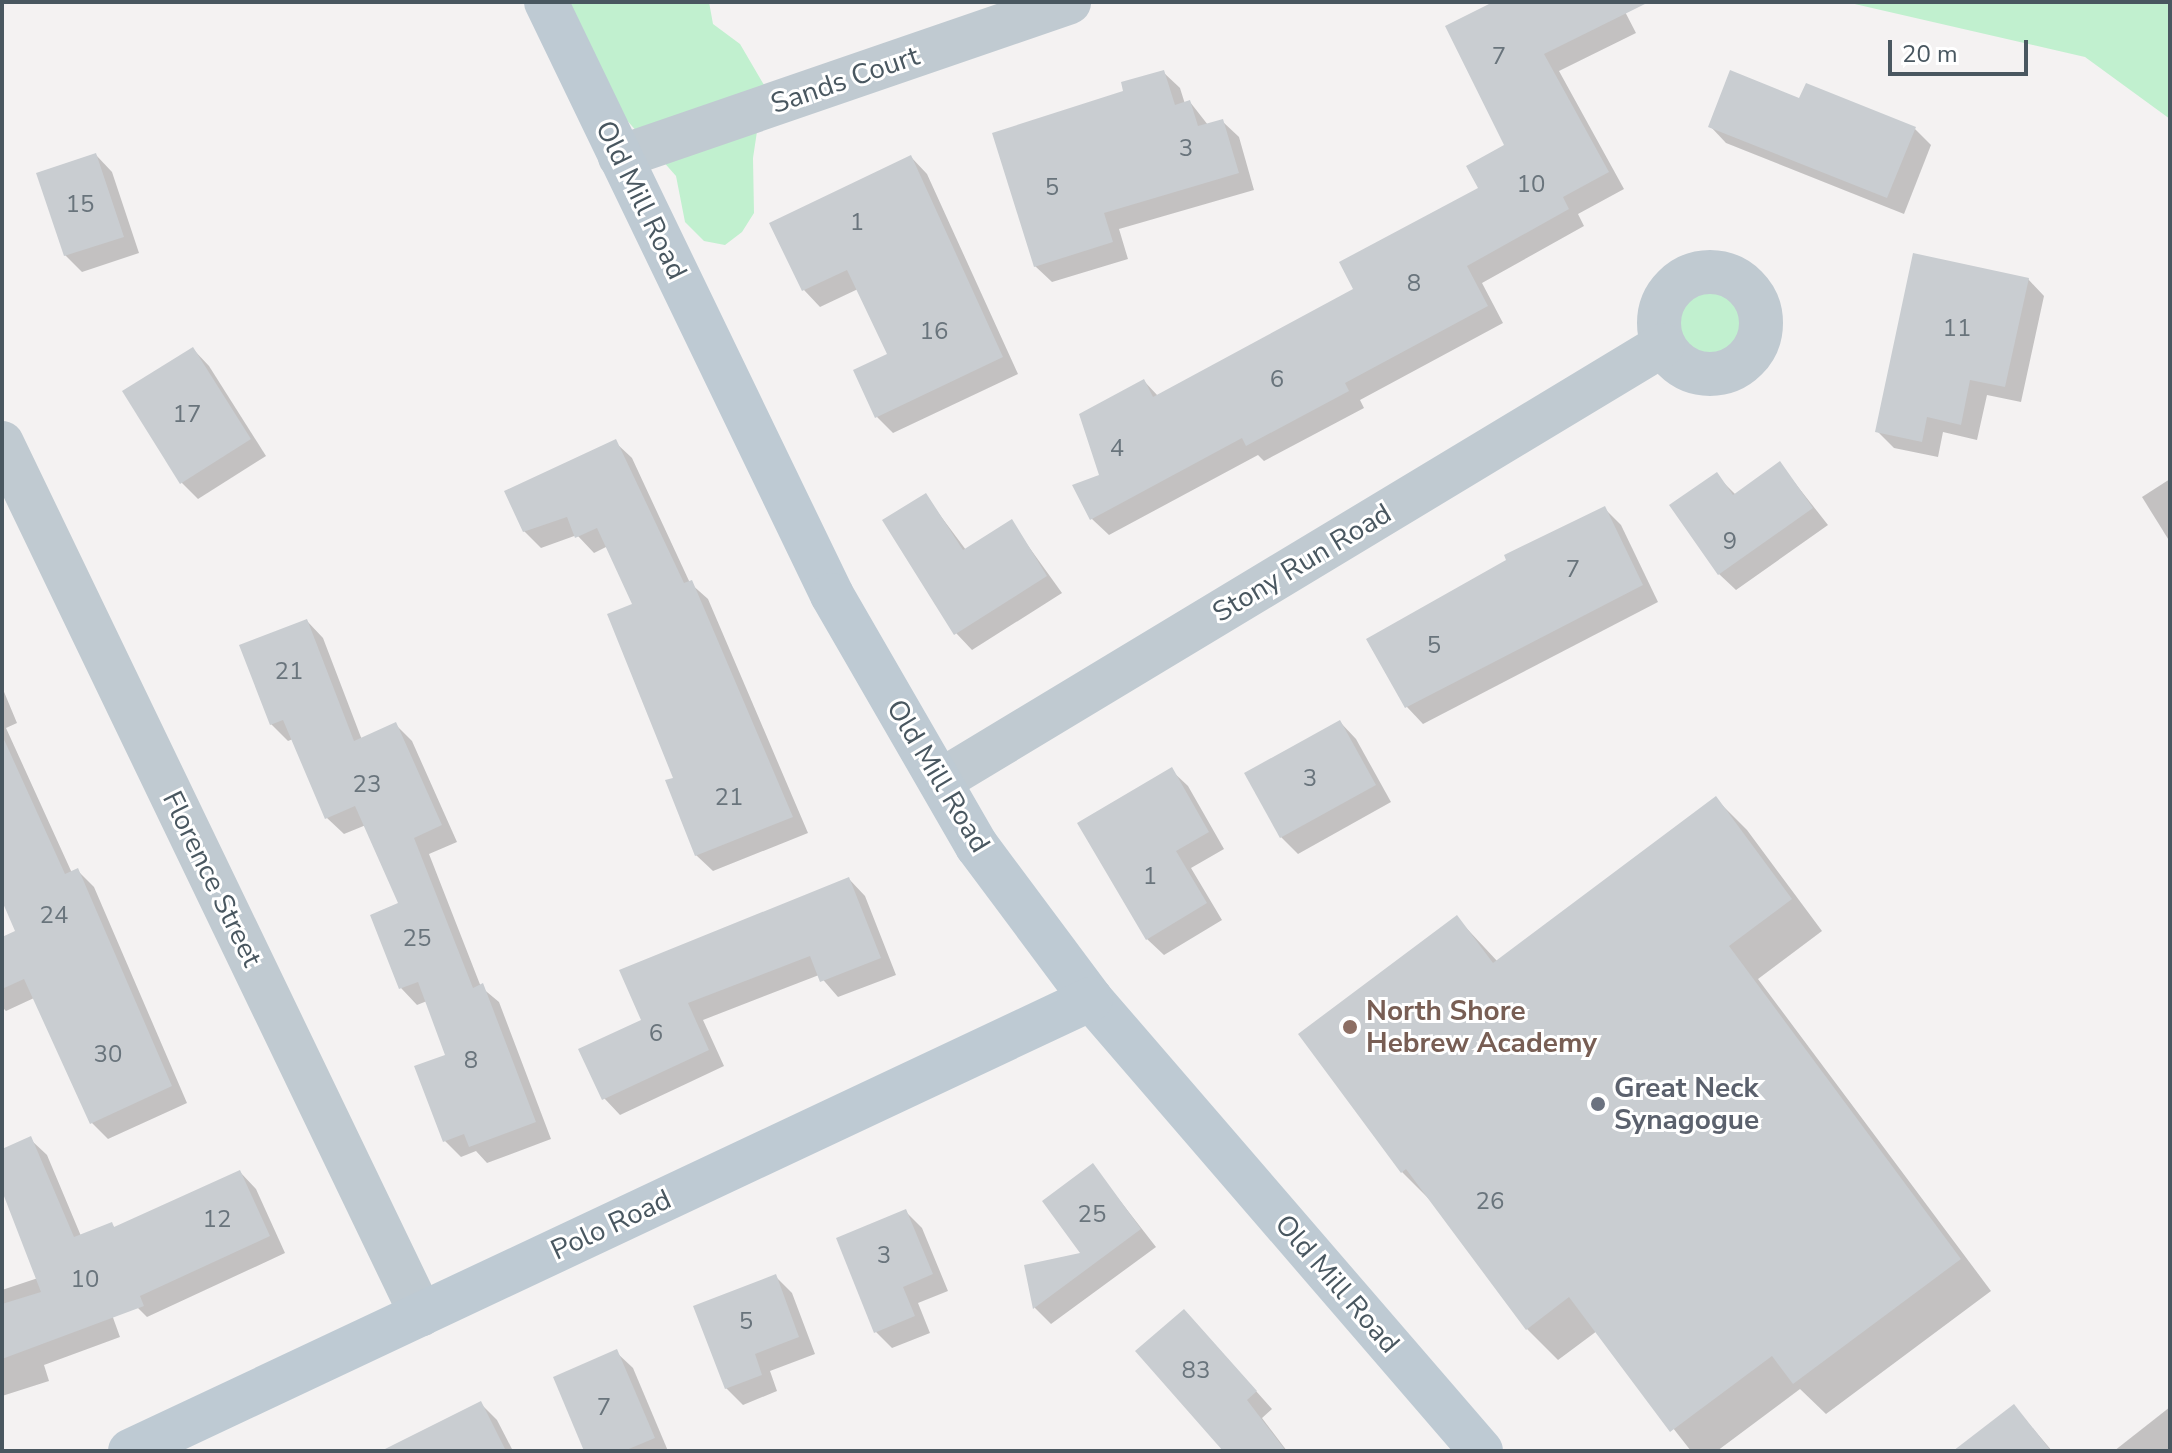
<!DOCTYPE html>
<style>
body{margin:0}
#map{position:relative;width:2172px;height:1453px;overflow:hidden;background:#f4f2f2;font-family:"Nunito Sans",sans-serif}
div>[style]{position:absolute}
.green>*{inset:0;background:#c1f0cf}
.round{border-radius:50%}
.shadow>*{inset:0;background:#0003}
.building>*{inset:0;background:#c9cdd1}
.street>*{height:44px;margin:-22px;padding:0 22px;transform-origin:22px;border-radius:22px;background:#c0cad1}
.street>.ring{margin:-22px;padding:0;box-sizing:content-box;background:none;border:44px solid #c0cad1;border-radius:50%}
.secondary>*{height:44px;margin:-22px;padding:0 22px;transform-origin:22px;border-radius:22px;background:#becad3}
.dots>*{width:22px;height:22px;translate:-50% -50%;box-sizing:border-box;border:4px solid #fff;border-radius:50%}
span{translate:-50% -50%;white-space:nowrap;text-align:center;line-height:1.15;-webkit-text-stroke:6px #fff;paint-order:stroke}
.number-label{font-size:24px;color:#69747c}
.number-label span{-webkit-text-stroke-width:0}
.street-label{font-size:28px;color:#495760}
.education-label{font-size:28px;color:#785e54;font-weight:700}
.left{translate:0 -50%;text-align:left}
.worship-label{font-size:28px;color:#5b616d;font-weight:700}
.frame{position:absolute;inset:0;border:4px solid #495760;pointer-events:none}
.scale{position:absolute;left:1888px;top:40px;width:140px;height:36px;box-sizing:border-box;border:4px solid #495760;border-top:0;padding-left:10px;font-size:24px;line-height:28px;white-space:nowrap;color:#495760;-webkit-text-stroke:6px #fff;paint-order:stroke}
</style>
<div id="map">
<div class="green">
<i style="clip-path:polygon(562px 2px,709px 2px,713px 24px,740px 44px,764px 85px,753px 158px,754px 213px,742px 232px,725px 245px,704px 241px,685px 222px,676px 176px,624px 117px)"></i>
<i style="clip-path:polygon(1846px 2px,2170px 2px,2170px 119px,2085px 57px)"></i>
<i class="round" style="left:1669px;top:283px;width:82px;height:82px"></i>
</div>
<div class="shadow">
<i style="clip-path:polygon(1498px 2px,1620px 2px,1636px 33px,1559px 71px,1624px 189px,1578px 214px,1584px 226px,1482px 283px,1503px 323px,1360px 400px,1364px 408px,1264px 461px,1258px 455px,1109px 535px,1092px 519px,1101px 476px,1144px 381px,1158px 396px,1356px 289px,1480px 188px,1506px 146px)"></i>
<i style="clip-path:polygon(1163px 72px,1180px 88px,1185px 104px,1190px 102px,1208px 125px,1222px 121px,1239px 137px,1254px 190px,1119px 229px,1128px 259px,1052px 282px,1035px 266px,1126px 93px)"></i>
<i style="clip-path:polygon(1800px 100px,1915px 129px,1931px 145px,1904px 214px,1726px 143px,1710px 126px)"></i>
<i style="clip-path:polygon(96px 155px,112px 172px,139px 253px,82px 272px,65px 255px)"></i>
<i style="clip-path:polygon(911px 157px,927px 174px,1018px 374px,893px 433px,877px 417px,889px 355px,858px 289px,820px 307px,804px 290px,772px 224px)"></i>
<i style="clip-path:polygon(2028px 279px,2044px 296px,2021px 402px,1987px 395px,1977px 440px,1943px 432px,1938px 457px,1894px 448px,1877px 431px)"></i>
<i style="clip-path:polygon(193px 349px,209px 366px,266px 456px,198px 499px,182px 483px)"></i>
<i style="clip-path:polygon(615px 442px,632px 458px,690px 583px,708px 599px,808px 833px,713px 871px,696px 855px,635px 605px,608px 546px,594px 553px,577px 535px,541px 548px,524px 531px)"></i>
<i style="clip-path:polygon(1780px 464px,1828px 525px,1736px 590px,1719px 574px,1716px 475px,1736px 495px)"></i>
<i style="clip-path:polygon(2170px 479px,2170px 542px,2142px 497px)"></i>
<i style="clip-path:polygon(925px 495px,966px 550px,1011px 522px,1062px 593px,972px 650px,956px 633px)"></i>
<i style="clip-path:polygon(1604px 508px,1621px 525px,1658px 602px,1423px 724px,1407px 707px,1369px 640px)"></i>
<i style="clip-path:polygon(307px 621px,323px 638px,362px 740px,396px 725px,412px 741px,457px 842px,429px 854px,481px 987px,499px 1002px,551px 1139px,487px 1163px,476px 1151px,461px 1157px,445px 1141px,448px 1056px,427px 1001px,417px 1005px,401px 988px,401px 904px,366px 825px,344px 834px,327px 818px,293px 739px,288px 741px,271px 724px)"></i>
<i style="clip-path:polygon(2px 687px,17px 723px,6px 728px,72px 873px,77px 870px,94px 887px,187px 1103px,108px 1139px,92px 1123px,34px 998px,6px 1011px,2px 1007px,2px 939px,18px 932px,2px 897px)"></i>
<i style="clip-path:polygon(1340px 722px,1356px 739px,1391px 802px,1298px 854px,1281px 837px)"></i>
<i style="clip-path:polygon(1171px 770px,1188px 786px,1224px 849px,1191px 868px,1222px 920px,1164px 955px,1147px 939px)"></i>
<i style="clip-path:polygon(1715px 798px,1747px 830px,1822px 931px,1758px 979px,1991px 1291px,1826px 1414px,1800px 1389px,1717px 1451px,1691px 1451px,1597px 1331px,1558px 1360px,1527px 1329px,1433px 1203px,1402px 1172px,1457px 918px,1498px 962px)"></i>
<i style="clip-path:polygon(849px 879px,865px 896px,896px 975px,838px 997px,819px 975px,703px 1020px,724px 1066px,620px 1115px,604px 1098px,644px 1021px)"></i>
<i style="clip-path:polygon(30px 1139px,47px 1155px,81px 1236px,112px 1225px,115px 1228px,240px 1172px,256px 1189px,285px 1253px,147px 1317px,132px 1302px,111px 1312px,120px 1337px,44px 1365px,49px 1381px,2px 1396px,2px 1290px,38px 1278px,2px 1189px,2px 1151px)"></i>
<i style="clip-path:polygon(1093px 1166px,1156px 1247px,1051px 1324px,1035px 1308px,1026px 1266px,1083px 1254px)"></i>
<i style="clip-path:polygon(906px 1212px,922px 1228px,948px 1291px,918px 1303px,930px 1333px,892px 1348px,876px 1332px)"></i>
<i style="clip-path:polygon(775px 1276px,792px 1293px,815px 1354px,770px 1371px,777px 1391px,743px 1405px,726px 1388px)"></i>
<i style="clip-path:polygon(1200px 1328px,1272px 1409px,1262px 1418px,1287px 1451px,1226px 1451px)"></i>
<i style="clip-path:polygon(616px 1352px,633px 1368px,668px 1451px,587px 1451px)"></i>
<i style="clip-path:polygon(480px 1403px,497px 1420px,513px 1451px,410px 1451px)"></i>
<i style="clip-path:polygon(2014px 1406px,2052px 1451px,1956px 1451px)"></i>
<i style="clip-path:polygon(2170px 1407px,2170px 1451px,2114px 1451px)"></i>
</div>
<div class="building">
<i style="clip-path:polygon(1493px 2px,1649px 2px,1544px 54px,1609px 172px,1563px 197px,1569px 209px,1467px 266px,1488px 306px,1345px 383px,1349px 391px,1246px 446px,1242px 438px,1090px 520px,1072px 485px,1099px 475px,1079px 414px,1144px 379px,1153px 397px,1353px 289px,1339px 262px,1478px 188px,1466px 166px,1504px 145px,1445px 26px)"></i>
<i style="clip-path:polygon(1164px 70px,1175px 105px,1190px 100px,1198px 126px,1223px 119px,1239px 173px,1104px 213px,1113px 242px,1034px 267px,992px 133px,1123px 91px,1121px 82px)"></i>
<i style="clip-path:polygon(1730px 70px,1799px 98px,1806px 83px,1916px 127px,1887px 198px,1708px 127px)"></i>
<i style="clip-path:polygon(96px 153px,124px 237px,64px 256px,36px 173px)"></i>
<i style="clip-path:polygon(911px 155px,1003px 357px,875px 418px,853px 370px,887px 354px,847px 270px,802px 291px,769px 223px)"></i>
<i style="clip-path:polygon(1913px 253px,2029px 278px,2005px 387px,1970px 380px,1961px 425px,1927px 417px,1922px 442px,1875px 432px)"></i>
<i style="clip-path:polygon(193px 347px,251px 439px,180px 484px,122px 391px)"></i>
<i style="clip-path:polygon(616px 439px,684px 583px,692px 580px,793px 817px,695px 856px,665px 780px,673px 778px,607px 614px,632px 604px,597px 528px,575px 538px,567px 517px,523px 532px,504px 491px)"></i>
<i style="clip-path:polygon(1780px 461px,1813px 508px,1718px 575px,1669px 505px,1717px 472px,1733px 495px)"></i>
<i style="clip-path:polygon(926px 493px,963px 550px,1012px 519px,1047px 576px,954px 635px,882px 520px)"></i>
<i style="clip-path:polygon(1605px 506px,1643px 585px,1405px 708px,1366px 639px,1506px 560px,1504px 555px)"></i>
<i style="clip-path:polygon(307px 619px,354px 741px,396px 722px,442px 825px,414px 838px,473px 988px,483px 983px,536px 1122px,469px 1147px,464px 1134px,443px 1142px,414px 1066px,445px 1055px,418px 982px,399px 989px,370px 915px,398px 903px,355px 806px,325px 819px,283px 720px,270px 725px,239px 645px)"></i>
<i style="clip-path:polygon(1340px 720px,1376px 785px,1280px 838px,1244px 773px)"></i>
<i style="clip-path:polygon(2px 735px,65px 874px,78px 868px,172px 1086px,90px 1124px,24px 979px,2px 989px,2px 937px,15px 931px,2px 901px)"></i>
<i style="clip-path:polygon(1172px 767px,1209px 832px,1176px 851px,1207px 903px,1146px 940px,1077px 823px)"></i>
<i style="clip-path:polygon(1716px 796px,1792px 899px,1729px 946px,1961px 1259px,1793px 1384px,1772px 1356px,1670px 1432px,1569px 1297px,1526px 1330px,1406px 1169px,1401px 1173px,1298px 1034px,1457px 915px,1493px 963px)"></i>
<i style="clip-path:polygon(849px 877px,881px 958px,820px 982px,810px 956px,688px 1003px,709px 1050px,602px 1100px,578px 1049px,641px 1020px,619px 970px)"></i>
<i style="clip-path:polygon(31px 1136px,74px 1237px,112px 1222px,114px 1227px,240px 1170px,270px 1236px,140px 1296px,144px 1306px,2px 1359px,2px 1304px,41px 1292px,2px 1191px,2px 1149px)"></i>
<i style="clip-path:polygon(1093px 1163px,1141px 1229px,1033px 1309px,1024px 1265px,1080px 1253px,1042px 1201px)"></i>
<i style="clip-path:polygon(906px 1209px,933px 1274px,903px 1287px,915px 1316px,874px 1333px,836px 1238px)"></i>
<i style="clip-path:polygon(776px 1274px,799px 1337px,755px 1354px,762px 1375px,725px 1389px,693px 1306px)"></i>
<i style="clip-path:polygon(1184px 1309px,1257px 1391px,1247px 1400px,1286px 1451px,1223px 1451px,1135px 1351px)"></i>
<i style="clip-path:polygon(617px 1349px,655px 1438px,624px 1451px,584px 1451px,553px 1377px)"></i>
<i style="clip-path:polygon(481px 1401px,506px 1451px,381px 1451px)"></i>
<i style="clip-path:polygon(2014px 1404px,2051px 1451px,1953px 1451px)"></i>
</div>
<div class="street">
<i style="left:620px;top:157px;width:475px;rotate:-19deg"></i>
<i class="ring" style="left:1659px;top:272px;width:58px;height:58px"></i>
<i style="left:2px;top:443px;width:967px;rotate:64.31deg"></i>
<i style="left:940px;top:781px;width:844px;rotate:-31.09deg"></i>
</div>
<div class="secondary">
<i style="left:546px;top:2px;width:658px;rotate:64.25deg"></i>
<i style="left:832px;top:595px;width:290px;rotate:60deg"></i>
<i style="left:977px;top:846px;width:191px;rotate:53.3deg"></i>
<i style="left:1091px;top:999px;width:597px;rotate:49.21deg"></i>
<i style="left:130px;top:1451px;width:1062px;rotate:-25.19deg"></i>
</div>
<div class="dots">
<i style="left:1350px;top:1027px;background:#8d6e63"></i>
<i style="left:1598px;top:1104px;background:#6b7280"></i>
</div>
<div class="number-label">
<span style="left:1499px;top:57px">7</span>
<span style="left:1186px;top:149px">3</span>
<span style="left:1531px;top:185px">10</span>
<span style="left:1052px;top:188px">5</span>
<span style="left:80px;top:205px">15</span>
<span style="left:857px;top:223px">1</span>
<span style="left:1414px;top:284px">8</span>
<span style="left:1957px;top:329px">11</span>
<span style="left:934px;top:332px">16</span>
<span style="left:1277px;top:380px">6</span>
<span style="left:187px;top:415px">17</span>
<span style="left:1117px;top:449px">4</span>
<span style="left:1730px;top:542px">9</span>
<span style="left:1573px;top:570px">7</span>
<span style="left:1434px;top:646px">5</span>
<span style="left:289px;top:672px">21</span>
<span style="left:1310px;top:779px">3</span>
<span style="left:367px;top:785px">23</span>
<span style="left:729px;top:798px">21</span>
<span style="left:1150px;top:877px">1</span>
<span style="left:54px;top:916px">24</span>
<span style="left:417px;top:939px">25</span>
<span style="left:656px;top:1034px">6</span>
<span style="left:108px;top:1055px">30</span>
<span style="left:471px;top:1061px">8</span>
<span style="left:1490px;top:1202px">26</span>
<span style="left:1092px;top:1215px">25</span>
<span style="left:217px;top:1220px">12</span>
<span style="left:884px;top:1256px">3</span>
<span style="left:85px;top:1280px">10</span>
<span style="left:746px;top:1322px">5</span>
<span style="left:1196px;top:1371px">83</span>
<span style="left:604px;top:1408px">7</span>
</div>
<div class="street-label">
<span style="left:845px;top:80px;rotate:-19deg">Sands Court</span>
<span style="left:641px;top:200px;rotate:64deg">Old Mill Road</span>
<span style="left:1302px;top:563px;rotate:-31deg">Stony Run Road</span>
<span style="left:938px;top:776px;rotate:59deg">Old Mill Road</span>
<span style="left:212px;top:879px;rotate:64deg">Florence Street</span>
<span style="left:611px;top:1225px;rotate:-25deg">Polo Road</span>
<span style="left:1337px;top:1284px;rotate:49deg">Old Mill Road</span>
</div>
<div class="education-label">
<span class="left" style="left:1366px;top:1027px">North Shore<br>Hebrew Academy</span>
</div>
<div class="worship-label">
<span class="left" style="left:1614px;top:1104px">Great Neck<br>Synagogue</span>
</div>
<div class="frame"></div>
<div class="scale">20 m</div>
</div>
